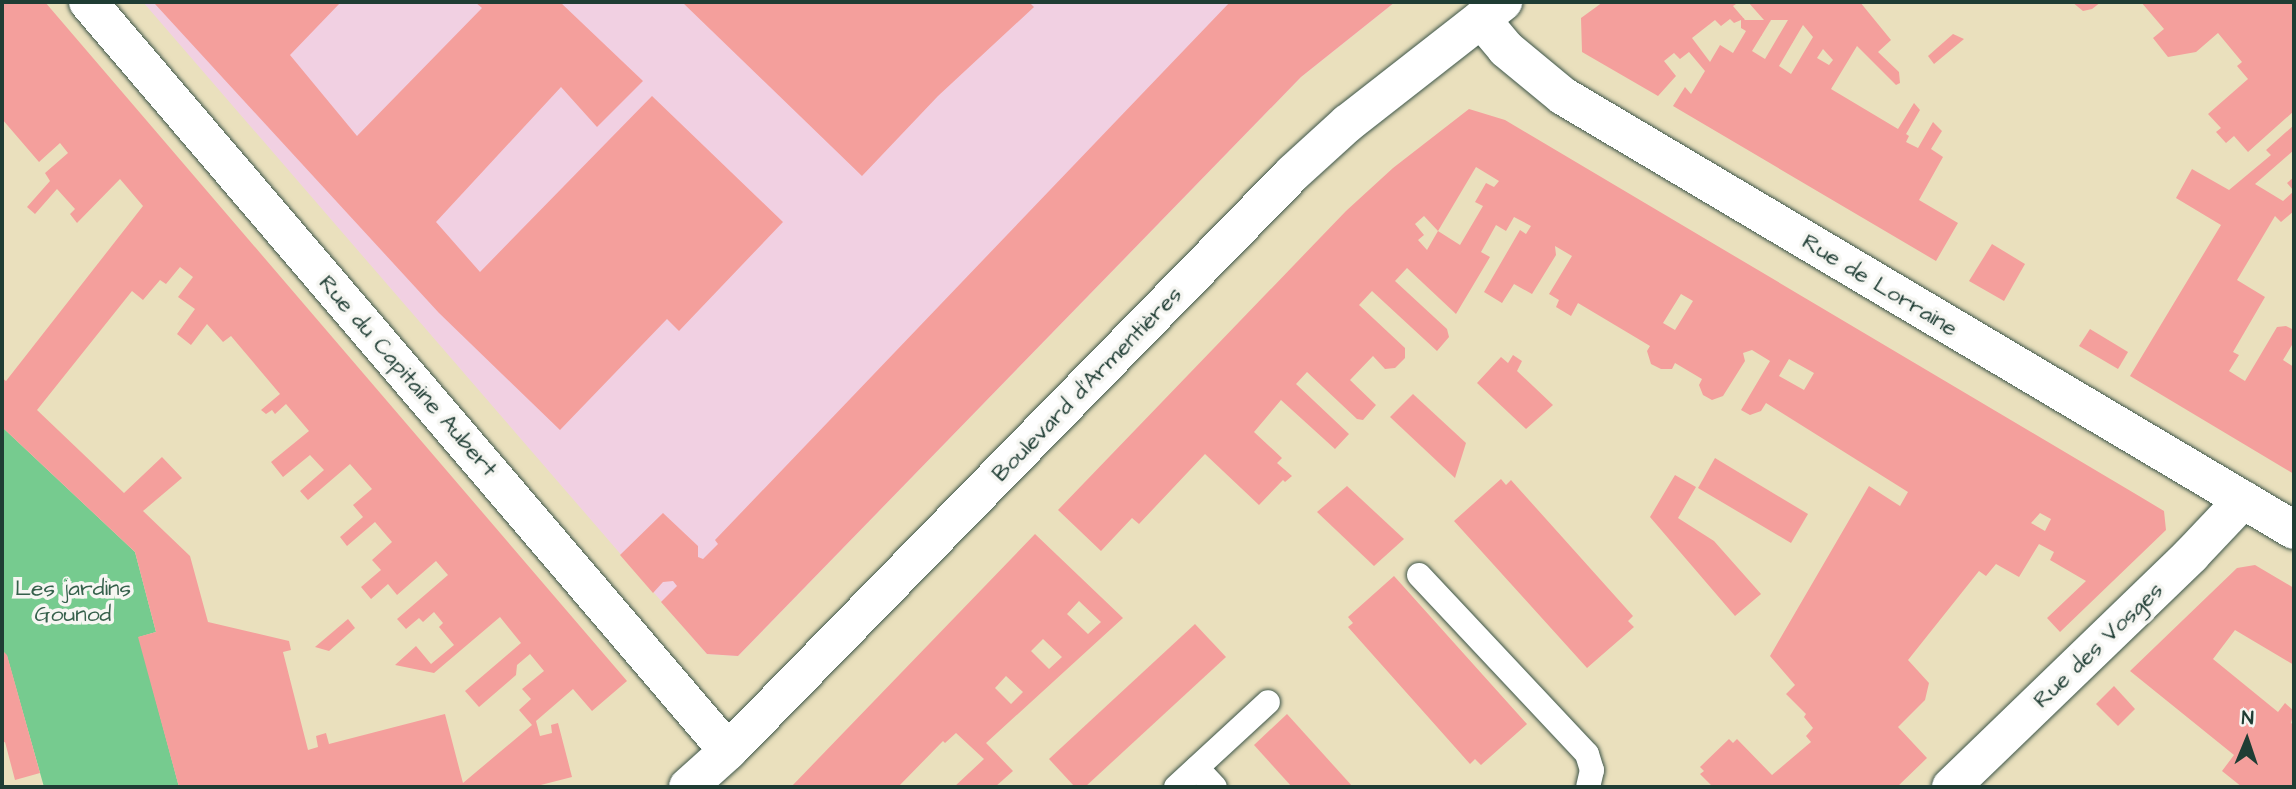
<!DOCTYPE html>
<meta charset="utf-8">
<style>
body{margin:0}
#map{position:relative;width:2296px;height:789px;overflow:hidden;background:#eae0bd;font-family:"Architects Daughter",sans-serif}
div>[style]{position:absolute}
.built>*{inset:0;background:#f1d0e2}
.green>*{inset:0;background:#76cb8f}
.building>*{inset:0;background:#f49f9c}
.roads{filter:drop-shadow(0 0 2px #3d5549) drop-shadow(0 0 2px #3d5549)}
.lane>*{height:24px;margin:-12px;padding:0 12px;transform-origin:12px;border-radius:12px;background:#fff}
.street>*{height:38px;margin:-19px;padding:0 19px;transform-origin:19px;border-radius:19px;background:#fff}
.secondary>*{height:38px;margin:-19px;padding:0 19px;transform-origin:19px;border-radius:19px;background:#fff}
span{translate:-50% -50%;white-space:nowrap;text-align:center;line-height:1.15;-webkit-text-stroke:7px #f6f6f2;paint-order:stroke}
.street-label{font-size:23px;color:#1f3d34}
.park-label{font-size:23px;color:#35604b}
.frame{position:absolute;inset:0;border:4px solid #1f3d34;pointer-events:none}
.north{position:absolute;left:2212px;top:705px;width:70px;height:70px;-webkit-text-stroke:5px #f6f6f2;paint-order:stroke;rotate:2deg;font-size:19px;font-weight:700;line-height:28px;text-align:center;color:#1f3d34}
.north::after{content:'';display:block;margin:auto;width:24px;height:32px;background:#1f3d34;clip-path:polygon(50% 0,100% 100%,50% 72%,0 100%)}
</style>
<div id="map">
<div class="built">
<i style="clip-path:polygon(143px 2px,1395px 2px,1301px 77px,738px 656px,707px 654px)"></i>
</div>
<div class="green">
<i style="clip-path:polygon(2px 427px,135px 552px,156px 632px,139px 637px,179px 787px,44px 787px,7px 656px,2px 650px)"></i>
</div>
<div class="building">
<i style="clip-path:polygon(evenodd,2px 2px,45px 2px,627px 681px,592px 711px,573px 689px,536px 721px,540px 736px,552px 733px,551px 725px,558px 723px,572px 777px,533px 787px,179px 787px,138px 637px,156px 632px,135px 552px,2px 427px,2px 378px,6px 381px,143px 206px,120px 179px,77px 223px,70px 214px,75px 209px,57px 189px,35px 214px,27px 207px,50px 181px,45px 173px,68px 153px,60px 143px,39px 162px,2px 119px,2px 2px,180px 267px,193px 277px,178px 297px,195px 309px,177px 334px,191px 345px,207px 324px,223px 342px,231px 336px,280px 394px,261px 410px,266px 414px,272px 410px,275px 414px,286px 404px,309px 431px,271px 462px,283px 477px,310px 455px,324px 470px,300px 491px,308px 500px,350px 464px,372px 489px,353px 505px,363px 517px,340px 537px,347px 546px,375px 522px,392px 542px,372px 560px,381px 570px,361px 587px,371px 599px,388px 584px,397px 595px,436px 561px,448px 575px,397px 619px,406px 629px,419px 618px,423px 622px,434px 612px,443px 623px,439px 627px,454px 645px,431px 664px,416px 646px,395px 665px,434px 673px,500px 617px,521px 643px,465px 691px,479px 707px,516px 675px,517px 665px,530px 654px,544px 671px,522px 689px,531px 699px,519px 710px,532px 725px,463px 783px,445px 714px,329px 744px,326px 733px,316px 736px,318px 747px,308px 750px,283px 652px,291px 650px,289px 641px,208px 622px,190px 556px,143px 511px,182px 478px,162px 457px,124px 493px,37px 410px,132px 291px,143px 300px,160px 280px,166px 284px,180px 267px)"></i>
<i style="clip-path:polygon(156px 2px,341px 2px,290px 55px,357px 136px,482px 8px,475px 2px,560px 2px,643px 81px,597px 127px,561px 87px,436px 222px,480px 272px,652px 96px,783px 222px,679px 331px,667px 319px,560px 430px,439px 313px,155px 4px)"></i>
<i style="clip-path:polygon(682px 2px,1029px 2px,1034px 7px,938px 96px,862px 176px)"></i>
<i style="clip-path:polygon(1230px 2px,1395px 2px,1301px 77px,738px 656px,707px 654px,661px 602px,677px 586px,673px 581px,663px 582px,653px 593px,620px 555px,663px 513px,698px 546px,698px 557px,703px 559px,718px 544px,715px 540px)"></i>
<i style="clip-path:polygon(evenodd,1603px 2px,1739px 2px,1733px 6px,1745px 20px,1764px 20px,1748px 2px,1860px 2px,1891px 40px,1878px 52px,1899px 72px,1900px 83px,1896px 85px,1857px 46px,1831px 89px,1898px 129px,1914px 103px,1920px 110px,1906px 134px,1909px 136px,1906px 142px,1918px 148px,1933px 122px,1942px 131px,1931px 149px,1943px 157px,1919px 200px,1958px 223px,1936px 261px,1673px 106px,1685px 87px,1691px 94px,1705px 71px,1689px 52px,1680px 59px,1674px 53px,1664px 61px,1676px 76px,1658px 96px,1582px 52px,1581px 18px,1603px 2px,1730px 19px,1734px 23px,1741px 20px,1741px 28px,1746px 31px,1733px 53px,1720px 45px,1710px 62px,1692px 38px,1715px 20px,1721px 26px,1730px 19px,1603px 2px,1771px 20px,1788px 20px,1765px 59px,1752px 51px,1771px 20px,1603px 2px,1803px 25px,1813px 37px,1791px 74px,1779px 66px,1803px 25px,1603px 2px,1823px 49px,1833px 60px,1829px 65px,1817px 58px,1823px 49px)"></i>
<i style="clip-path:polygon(2072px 2px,2101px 2px,2092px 9px,2083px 11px)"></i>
<i style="clip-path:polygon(2141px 2px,2294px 2px,2294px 111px,2248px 152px,2234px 136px,2226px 143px,2216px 132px,2221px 128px,2208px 114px,2248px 79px,2237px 66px,2242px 62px,2218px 33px,2196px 52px,2168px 57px,2153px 38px,2164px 29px)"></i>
<i style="clip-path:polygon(1953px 34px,1964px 39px,1934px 64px,1928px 56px)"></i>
<i style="clip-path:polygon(evenodd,1469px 109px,1505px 120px,2139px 496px,2164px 511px,2166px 530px,2060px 632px,2047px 618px,2086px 581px,2050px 560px,2054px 552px,2039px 544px,2019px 577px,1996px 564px,1986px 576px,1979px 571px,1908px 660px,1929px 683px,1925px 700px,1898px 727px,1927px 758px,1897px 787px,1713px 787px,1700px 774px,1704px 771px,1700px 767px,1729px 739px,1733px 743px,1737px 739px,1772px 775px,1811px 742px,1806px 736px,1813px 728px,1804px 717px,1806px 714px,1786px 694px,1795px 685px,1770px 656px,1869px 486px,1900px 506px,1908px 492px,1766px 403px,1761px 411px,1750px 415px,1741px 410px,1770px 361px,1752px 350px,1743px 353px,1745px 361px,1723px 396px,1712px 400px,1703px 395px,1699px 385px,1702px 379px,1675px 363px,1672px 369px,1661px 369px,1651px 364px,1647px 351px,1650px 346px,1635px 337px,1578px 303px,1571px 316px,1556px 307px,1559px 300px,1549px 294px,1572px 256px,1555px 246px,1556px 255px,1532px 294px,1514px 284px,1502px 303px,1484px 292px,1520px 230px,1526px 234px,1531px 226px,1514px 217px,1506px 231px,1496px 225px,1481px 252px,1490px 257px,1456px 314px,1407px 268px,1395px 281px,1447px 329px,1449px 337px,1437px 351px,1372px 291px,1359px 305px,1405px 348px,1405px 358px,1395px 368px,1385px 369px,1373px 356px,1350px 380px,1376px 405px,1363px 420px,1357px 419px,1307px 372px,1296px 384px,1349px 434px,1335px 449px,1281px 400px,1254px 432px,1282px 458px,1277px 463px,1292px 476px,1285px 482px,1283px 480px,1259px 505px,1205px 454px,1139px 524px,1132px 518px,1101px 551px,1058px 510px,1346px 211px,1393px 168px,1469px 109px,1476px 167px,1499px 181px,1494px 187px,1486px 183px,1482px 190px,1475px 202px,1483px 206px,1460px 245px,1438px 231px,1427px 250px,1418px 240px,1424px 235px,1415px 224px,1424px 216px,1438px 231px,1476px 167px,1469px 109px,1681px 294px,1693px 301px,1675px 330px,1663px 323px,1681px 294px,1469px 109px,1789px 359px,1814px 373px,1804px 390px,1779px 376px,1789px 359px,1469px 109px,2040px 513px,2051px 519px,2045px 531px,2031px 523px,2040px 513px)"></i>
<i style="clip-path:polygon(2294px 125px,2294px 150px,2255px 184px,2283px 201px,2294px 191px,2287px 183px,2294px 177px,2294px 211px,2281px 222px,2275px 216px,2237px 280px,2265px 297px,2233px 352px,2239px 355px,2229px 371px,2245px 381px,2277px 327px,2286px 326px,2294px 330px,2294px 346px,2292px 345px,2283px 360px,2294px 367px,2294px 474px,2130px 376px,2221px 225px,2176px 198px,2192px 169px,2229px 190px,2271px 155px,2266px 150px)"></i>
<i style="clip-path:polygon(1992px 244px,2025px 264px,2004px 301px,1969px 281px)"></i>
<i style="clip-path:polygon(2090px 329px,2128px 352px,2118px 369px,2079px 346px)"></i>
<i style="clip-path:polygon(1513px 355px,1522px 361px,1517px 371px,1553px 405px,1526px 429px,1477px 383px,1501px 357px,1508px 363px)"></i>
<i style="clip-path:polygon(1413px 394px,1466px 443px,1455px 478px,1390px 417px)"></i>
<i style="clip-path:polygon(1715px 458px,1808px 514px,1791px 543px,1698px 488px)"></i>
<i style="clip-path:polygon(1675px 475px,1696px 487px,1678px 518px,1714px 541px,1761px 594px,1735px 616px,1650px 517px)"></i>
<i style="clip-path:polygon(1501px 479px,1506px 485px,1511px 480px,1633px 616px,1628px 621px,1634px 627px,1587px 668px,1454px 521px)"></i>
<i style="clip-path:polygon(1347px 486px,1404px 539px,1374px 566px,1317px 512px)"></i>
<i style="clip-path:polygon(evenodd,1035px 534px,1123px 618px,986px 743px,1013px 771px,995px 787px,954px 787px,984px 759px,956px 733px,945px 743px,943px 741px,898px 787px,791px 787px,1035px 534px,1079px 601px,1101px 622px,1088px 634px,1067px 614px,1079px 601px,1035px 534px,1043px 639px,1062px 657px,1049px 669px,1031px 651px,1043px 639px,1035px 534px,1006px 676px,1023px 692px,1011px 704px,995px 688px,1006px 676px)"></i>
<i style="clip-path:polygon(2255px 565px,2294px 588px,2294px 665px,2235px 630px,2213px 659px,2278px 712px,2285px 703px,2294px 711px,2291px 723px,2294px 725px,2294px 787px,2242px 787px,2222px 771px,2234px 755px,2130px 671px,2237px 568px)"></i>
<i style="clip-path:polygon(1394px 576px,1527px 724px,1481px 765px,1475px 759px,1470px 764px,1348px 627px,1353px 623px,1348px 617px)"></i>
<i style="clip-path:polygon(348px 619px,355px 628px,329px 651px,315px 647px)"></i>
<i style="clip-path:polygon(1195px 624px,1226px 657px,1085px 787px,1075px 787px,1049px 759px)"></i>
<i style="clip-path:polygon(2px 650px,7px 655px,40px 773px,15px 780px,5px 742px,2px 743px)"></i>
<i style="clip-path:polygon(2114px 686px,2135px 709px,2118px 726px,2096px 704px)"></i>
<i style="clip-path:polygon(1287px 714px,1353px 787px,1292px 787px,1254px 745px)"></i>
</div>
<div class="roads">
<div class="lane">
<i style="left:1419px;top:575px;width:245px;rotate:46.8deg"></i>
<i style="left:1587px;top:754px;width:17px;rotate:73deg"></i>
<i style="left:1592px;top:770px;width:17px;rotate:103deg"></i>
<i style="left:1197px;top:768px;width:26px;rotate:47deg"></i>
<i style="left:1176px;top:787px;width:125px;rotate:-42.7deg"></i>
</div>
<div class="street">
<i style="left:88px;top:2px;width:985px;rotate:49.49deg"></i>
<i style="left:1481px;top:19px;width:39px;rotate:50deg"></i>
<i style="left:1506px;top:49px;width:74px;rotate:39.5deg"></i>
<i style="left:1563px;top:96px;width:850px;rotate:30.7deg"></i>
<i style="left:1951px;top:787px;width:334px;rotate:-44deg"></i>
<i style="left:2191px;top:555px;width:76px;rotate:-46.6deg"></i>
</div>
<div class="secondary">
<i style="left:688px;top:787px;width:54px;rotate:-42deg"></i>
<i style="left:728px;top:751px;width:808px;rotate:-45.65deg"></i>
<i style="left:1293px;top:173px;width:74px;rotate:-42.3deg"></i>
<i style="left:1348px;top:123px;width:197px;rotate:-38deg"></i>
</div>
</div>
<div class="street-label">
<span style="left:1880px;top:285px;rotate:31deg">Rue de Lorraine</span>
<span style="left:408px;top:376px;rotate:49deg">Rue du Capitaine Aubert</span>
<span style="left:1087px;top:384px;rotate:-46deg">Boulevard d'Armentières</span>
<span style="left:2098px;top:645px;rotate:-44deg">Rue des Vosges</span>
</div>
<div class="park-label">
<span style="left:73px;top:601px">Les jardins<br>Gounod</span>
</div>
<div class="frame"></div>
<div class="north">N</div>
</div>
